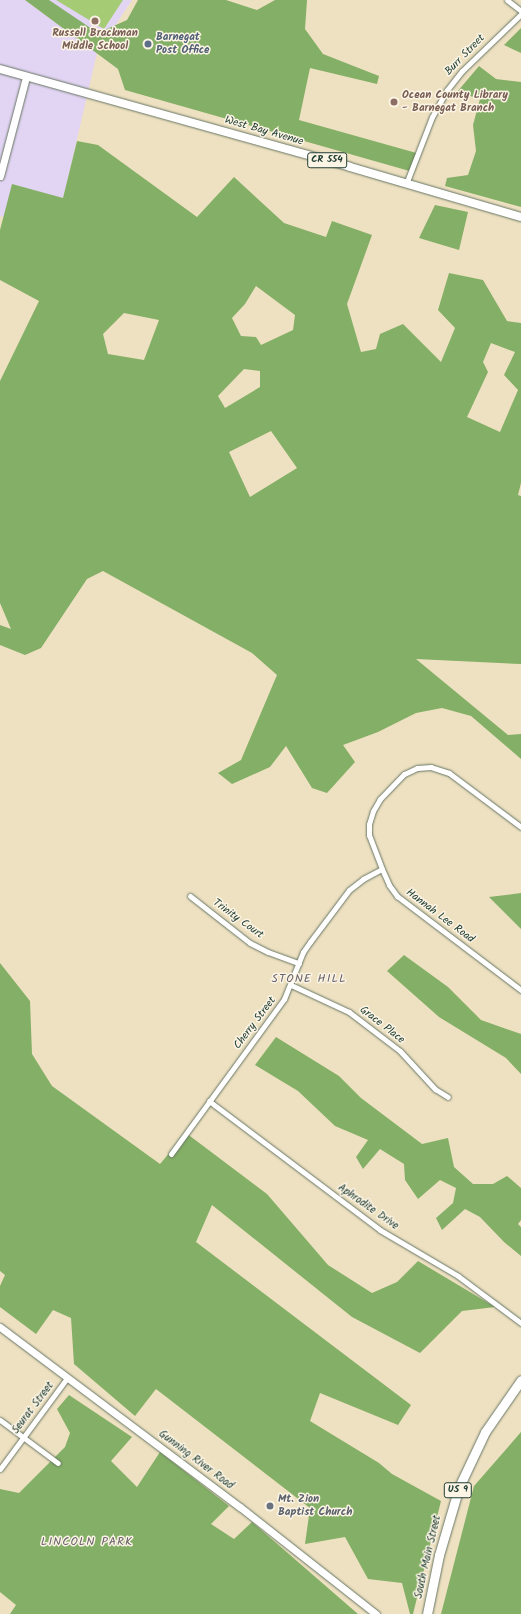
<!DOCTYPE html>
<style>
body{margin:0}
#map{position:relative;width:521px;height:1614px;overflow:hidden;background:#eee1c1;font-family:Kalam,sans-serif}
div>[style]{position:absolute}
.built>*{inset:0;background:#e2d4f3}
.green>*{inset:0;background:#a5cb75}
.forest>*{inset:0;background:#84af66}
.roads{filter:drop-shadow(0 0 1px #677665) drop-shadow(0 0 1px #677665)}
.street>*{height:5px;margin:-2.5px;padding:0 2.5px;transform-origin:2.5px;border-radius:2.5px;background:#fff}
.secondary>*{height:7px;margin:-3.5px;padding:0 3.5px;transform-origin:3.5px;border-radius:3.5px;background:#fff}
.primary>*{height:8px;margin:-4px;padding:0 4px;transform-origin:4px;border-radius:4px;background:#fff}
.highway>*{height:9px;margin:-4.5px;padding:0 4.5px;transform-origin:4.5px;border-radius:4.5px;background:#fff}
.dots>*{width:11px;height:11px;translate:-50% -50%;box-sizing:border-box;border:2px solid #fcf5e5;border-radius:50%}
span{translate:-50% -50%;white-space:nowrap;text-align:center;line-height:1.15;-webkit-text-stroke:3px #fcf5e5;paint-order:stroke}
.shield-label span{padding:1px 3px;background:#fcf5e5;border:1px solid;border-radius:3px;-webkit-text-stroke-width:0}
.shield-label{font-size:10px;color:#1f3d34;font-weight:700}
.education-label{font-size:11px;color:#785e54;font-weight:700}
.left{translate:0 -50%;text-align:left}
.service-label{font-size:11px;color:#4e5e75;font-weight:700}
.street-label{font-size:11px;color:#1f3d34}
.worship-label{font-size:11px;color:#5b616d;font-weight:700}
.neighbourhood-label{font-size:12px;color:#67616b;letter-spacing:1px}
</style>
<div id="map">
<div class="built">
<i style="clip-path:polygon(0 0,25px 0,97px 53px,63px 199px,12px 184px,4px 217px,0 216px)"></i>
<i style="clip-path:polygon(38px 0,132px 0,105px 41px)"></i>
</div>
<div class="green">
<i style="clip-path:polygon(56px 0,123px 0,104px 29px)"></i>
</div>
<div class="forest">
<i style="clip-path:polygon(25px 0,49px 0,98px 33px,127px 20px,138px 0,226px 0,257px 10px,275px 0,307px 0,305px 29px,323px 54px,379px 76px,377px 84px,310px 68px,299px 120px,420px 154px,413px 172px,125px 90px,118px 69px)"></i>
<i style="clip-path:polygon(521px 28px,521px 53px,504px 45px)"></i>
<i style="clip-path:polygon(479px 66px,496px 79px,521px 82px,521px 207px,445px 186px,447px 178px,468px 175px,476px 151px,473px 125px,480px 99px,457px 92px)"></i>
<i style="clip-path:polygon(evenodd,77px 141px,98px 145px,197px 217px,234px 177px,284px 223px,326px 237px,332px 221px,372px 235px,347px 304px,361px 352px,376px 349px,380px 334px,403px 324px,441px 362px,455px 328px,438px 310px,449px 273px,483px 280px,507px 321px,521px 323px,521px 483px,518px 495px,521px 496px,521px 664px,416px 659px,508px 735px,521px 734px,521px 759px,471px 716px,442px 708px,416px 713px,378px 732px,343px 745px,355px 762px,327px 793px,312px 788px,286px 746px,270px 767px,232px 784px,218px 773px,241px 760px,277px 675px,252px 653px,103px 571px,87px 579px,41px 648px,25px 655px,0 645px,0 625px,11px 629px,0 603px,0 381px,39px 301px,0 280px,0 230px,12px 184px,63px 198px,77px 141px,256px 286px,295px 315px,293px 330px,261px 345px,256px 337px,241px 336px,232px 318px,245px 304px,256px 286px,77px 141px,124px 313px,159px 320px,144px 360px,108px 354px,103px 334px,124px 313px,77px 141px,491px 343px,515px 352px,504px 375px,518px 390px,500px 432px,467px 417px,488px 372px,483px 362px,491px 343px,77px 141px,244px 369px,260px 371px,260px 387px,225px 408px,218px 396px,244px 369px,77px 141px,271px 431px,297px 468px,250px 497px,229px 452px,271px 431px)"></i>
<i style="clip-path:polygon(435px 205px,468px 212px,459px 250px,419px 238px)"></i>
<i style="clip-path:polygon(521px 893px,521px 929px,489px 897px)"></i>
<i style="clip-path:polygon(404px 955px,448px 987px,481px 1020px,521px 1034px,521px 1074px,506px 1058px,439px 1017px,387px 971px)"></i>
<i style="clip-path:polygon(0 963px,30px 1001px,32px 1054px,52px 1086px,160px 1164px,186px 1133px,267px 1194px,328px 1265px,372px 1293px,397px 1282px,418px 1261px,495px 1307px,462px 1311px,420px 1353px,352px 1317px,212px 1205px,196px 1242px,411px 1405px,398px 1425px,320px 1393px,310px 1421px,379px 1463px,392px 1474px,441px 1501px,413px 1614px,410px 1614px,402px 1583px,368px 1579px,345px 1537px,305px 1544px,310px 1508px,156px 1389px,135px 1416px,74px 1364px,71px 1318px,53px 1310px,36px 1334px,0 1307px,0 1286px,5px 1275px,0 1271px)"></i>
<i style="clip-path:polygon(276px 1037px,339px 1076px,361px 1098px,422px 1144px,448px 1138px,454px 1167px,473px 1184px,493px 1184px,507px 1176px,521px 1188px,521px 1220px,518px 1224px,521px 1227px,521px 1256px,504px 1242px,480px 1217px,465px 1209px,442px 1230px,436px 1218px,453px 1203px,456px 1188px,440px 1180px,418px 1199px,405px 1180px,404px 1164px,380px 1149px,363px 1169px,356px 1157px,368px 1140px,335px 1126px,298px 1091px,255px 1065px)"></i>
<i style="clip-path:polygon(69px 1395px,132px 1437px,111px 1461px,137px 1487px,160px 1452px,229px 1506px,211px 1524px,234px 1539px,252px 1522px,358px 1614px,10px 1614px,16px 1605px,0 1592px,0 1489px,19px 1493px,65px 1447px,70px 1433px,57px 1409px)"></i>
<i style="clip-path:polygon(521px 1432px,521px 1614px,441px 1614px,474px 1486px)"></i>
</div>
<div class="roads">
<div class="street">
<i style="left:507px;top:0;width:18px;rotate:38deg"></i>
<i style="left:406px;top:184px;width:72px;rotate:-68.8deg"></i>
<i style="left:432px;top:117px;width:31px;rotate:-61deg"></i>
<i style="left:447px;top:90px;width:24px;rotate:-52deg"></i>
<i style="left:462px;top:71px;width:82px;rotate:-44deg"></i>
<i style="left:521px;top:827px;width:90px;rotate:-143.1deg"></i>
<i style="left:449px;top:773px;width:19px;rotate:-162deg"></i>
<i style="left:431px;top:767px;width:14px;rotate:176deg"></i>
<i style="left:417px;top:768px;width:14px;rotate:155deg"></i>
<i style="left:404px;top:774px;width:35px;rotate:134deg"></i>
<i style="left:380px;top:799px;width:14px;rotate:120deg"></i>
<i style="left:373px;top:811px;width:14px;rotate:107deg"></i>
<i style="left:369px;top:824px;width:11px;rotate:90deg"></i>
<i style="left:369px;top:835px;width:36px;rotate:69deg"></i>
<i style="left:382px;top:869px;width:17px;rotate:66deg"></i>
<i style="left:389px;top:885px;width:14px;rotate:54deg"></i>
<i style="left:397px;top:896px;width:156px;rotate:37.2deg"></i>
<i style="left:190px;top:896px;width:76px;rotate:38.1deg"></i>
<i style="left:250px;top:943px;width:20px;rotate:27deg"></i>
<i style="left:268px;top:952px;width:33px;rotate:20deg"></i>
<i style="left:291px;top:985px;width:64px;rotate:25deg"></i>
<i style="left:349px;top:1012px;width:64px;rotate:37.4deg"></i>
<i style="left:400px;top:1051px;width:52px;rotate:47.4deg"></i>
<i style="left:435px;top:1089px;width:15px;rotate:32deg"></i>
<i style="left:209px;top:1101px;width:214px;rotate:37deg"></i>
<i style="left:380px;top:1230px;width:91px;rotate:30.5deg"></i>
<i style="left:458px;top:1276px;width:79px;rotate:36.7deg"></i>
<i style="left:171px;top:1154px;width:192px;rotate:-53.9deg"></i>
<i style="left:284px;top:999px;width:51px;rotate:-68deg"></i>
<i style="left:303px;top:952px;width:12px;rotate:-55deg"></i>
<i style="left:310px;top:942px;width:65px;rotate:-53.1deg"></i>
<i style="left:349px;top:890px;width:18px;rotate:-38deg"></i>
<i style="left:363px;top:879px;width:21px;rotate:-28deg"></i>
<i style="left:0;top:1420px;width:72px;rotate:36.6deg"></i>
<i style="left:0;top:1469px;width:113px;rotate:-53.6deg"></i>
</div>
<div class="secondary">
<i style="left:0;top:176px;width:102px;rotate:-75.3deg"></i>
<i style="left:0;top:1327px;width:300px;rotate:36.9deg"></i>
<i style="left:240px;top:1507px;width:173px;rotate:38.2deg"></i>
</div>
<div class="primary">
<i style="left:0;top:69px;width:363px;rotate:15.6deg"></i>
<i style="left:350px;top:167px;width:178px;rotate:16.3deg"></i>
</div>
<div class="highway">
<i style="left:427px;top:1614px;width:60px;rotate:-78.5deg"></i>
<i style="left:439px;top:1555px;width:71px;rotate:-73.6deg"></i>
<i style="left:459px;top:1487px;width:61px;rotate:-64.7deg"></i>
<i style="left:485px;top:1432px;width:63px;rotate:-55.3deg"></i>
</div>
</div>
<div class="dots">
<i style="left:95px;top:21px;background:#8d6e63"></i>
<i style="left:148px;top:44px;background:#5c6f8a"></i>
<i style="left:394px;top:102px;background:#8d6e63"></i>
<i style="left:270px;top:1506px;background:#6b7280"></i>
</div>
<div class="shield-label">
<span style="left:327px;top:160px">CR 554</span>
<span style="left:458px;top:1490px">US 9</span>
</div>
<div class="education-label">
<span style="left:95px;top:40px">Russell Brackman<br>Middle School</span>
<span class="left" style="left:402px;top:102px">Ocean County Library<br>- Barnegat Branch</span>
</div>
<div class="service-label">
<span class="left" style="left:156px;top:44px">Barnegat<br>Post Office</span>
</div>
<div class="street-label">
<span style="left:465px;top:55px;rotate:-46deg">Burr Street</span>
<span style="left:264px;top:131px;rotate:16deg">West Bay Avenue</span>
<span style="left:440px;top:916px;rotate:37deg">Hannah Lee Road</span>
<span style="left:238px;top:919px;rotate:36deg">Trinity Court</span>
<span style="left:255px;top:1023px;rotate:-53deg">Cherry Street</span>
<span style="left:382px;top:1025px;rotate:38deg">Grace Place</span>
<span style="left:368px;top:1207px;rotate:35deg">Aphrodite Drive</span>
<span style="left:33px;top:1408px;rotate:-53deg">Seurat Street</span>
<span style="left:196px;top:1460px;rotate:37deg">Gunning River Road</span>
<span style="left:428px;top:1557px;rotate:-77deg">South Main Street</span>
</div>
<div class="worship-label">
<span class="left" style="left:278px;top:1506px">Mt. Zion<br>Baptist Church</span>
</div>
<div class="neighbourhood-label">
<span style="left:309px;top:979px">STONE HILL</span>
<span style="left:87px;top:1542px">LINCOLN PARK</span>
</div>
</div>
